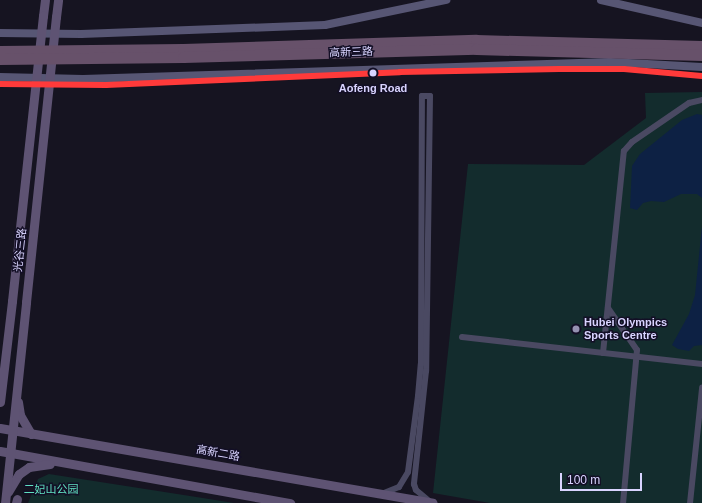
<!DOCTYPE html>
<meta charset="utf-8">
<style>
body{margin:0}
#map{position:relative;width:702px;height:503px;overflow:hidden;background:#161421;font-family:Helvetica,"Noto Sans SC",sans-serif}
div>[style]{position:absolute}
.green>*{inset:0;background:#132c2d}
.water>*{inset:0;background:#0d2144}
.street>*{height:6px;margin:-3px;padding:0 3px;transform-origin:3px;border-radius:3px;background:#4a4962}
.secondary>*{height:8px;margin:-4px;padding:0 4px;transform-origin:4px;border-radius:4px;background:#575674}
.primary>*{height:9px;margin:-4.5px;padding:0 4.5px;transform-origin:4.5px;border-radius:4.5px;background:#5e5373}
.primary-bridge>*{height:9px;margin:-4.5px;padding:0 4.5px;transform-origin:4.5px;border-radius:4.5px;background:#5e5373}
.highway-bridge>*{height:11px;margin:-5.5px;padding:0 5.5px;transform-origin:5.5px;border-radius:5.5px;background:#67516a}
.tram-1>*{height:6px;margin:-3px;padding:0 3px;transform-origin:3px;border-radius:3px;background:#ff3a3a}
.dots>*{width:11px;height:11px;translate:-50% -50%;box-sizing:border-box;border:2px solid #130f26;border-radius:50%}
span{translate:-50% -50%;white-space:nowrap;text-align:center;line-height:1.15;-webkit-text-stroke:3px #130f26;paint-order:stroke}
.street-label{font-size:11px;color:#d9d4ff}
.stop-label{font-size:11px;color:#d9d4ff;font-weight:700}
.poi-label{font-size:11px;color:#d9d4ff;font-weight:700}
.left{translate:0 -50%;text-align:left}
.park-label{font-size:11px;color:#5fe0c0}
.scale{position:absolute;left:560px;top:473px;width:82px;height:18px;box-sizing:border-box;border:2px solid #d9d4ff;border-top:0;padding-left:5px;font-size:12px;line-height:14px;white-space:nowrap;color:#d9d4ff;-webkit-text-stroke:3px #130f26;paint-order:stroke}
</style>
<div id="map">
<div class="green">
<i style="clip-path:polygon(702px 92px,702px 503px,490px 503px,433px 493px,468px 164px,584px 165px,646px 118px,645px 93px)"></i>
<i style="clip-path:polygon(49px 474px,190px 496px,234px 503px,28px 503px,38px 479px)"></i>
</div>
<div class="water">
<i style="clip-path:polygon(697px 114px,702px 115px,702px 198px,697px 194px,681px 194px,664px 202px,651px 201px,643px 203px,637px 210px,630px 208px,632px 166px,640px 154px,682px 120px)"></i>
<i style="clip-path:polygon(702px 226px,702px 345px,694px 346px,689px 351px,678px 349px,672px 345px,689px 314px,695px 295px)"></i>
</div>
<div class="street">
<i style="left:608px;top:308px;width:51px;rotate:55.4deg"></i>
<i style="left:637px;top:350px;width:154px;rotate:95.2deg"></i>
<i style="left:462px;top:337px;width:242px;rotate:6.4deg"></i>
<i style="left:603px;top:353px;width:203px;rotate:-84.1deg"></i>
<i style="left:624px;top:151px;width:12px;rotate:-48deg"></i>
<i style="left:632px;top:142px;width:69px;rotate:-34.4deg"></i>
<i style="left:689px;top:103px;width:13px;rotate:-13deg"></i>
<i style="left:384px;top:493px;width:16px;rotate:-22deg"></i>
<i style="left:399px;top:487px;width:17px;rotate:-59deg"></i>
<i style="left:408px;top:472px;width:77px;rotate:-82.5deg"></i>
<i style="left:418px;top:396px;width:32px;rotate:-85deg"></i>
<i style="left:421px;top:364px;width:268px;rotate:-89.8deg"></i>
<i style="left:422px;top:96px;width:8px"></i>
<i style="left:430px;top:96px;width:275px;rotate:90.8deg"></i>
<i style="left:426px;top:371px;width:114px;rotate:96.1deg"></i>
<i style="left:414px;top:484px;width:6px;rotate:72deg"></i>
<i style="left:416px;top:490px;width:16px;rotate:40deg"></i>
<i style="left:690px;top:503px;width:116px;rotate:-84deg"></i>
</div>
<div class="secondary">
<i style="left:601px;top:0;width:104px;rotate:12.8deg"></i>
<i style="left:0;top:33px;width:81px;rotate:0.7deg"></i>
<i style="left:81px;top:34px;width:244px;rotate:-2.1deg"></i>
<i style="left:325px;top:25px;width:124px;rotate:-11.7deg"></i>
<i style="left:0;top:77px;width:83px;rotate:1.4deg"></i>
<i style="left:83px;top:79px;width:527px;rotate:-1.85deg"></i>
<i style="left:610px;top:62px;width:92px;rotate:3.1deg"></i>
</div>
<div class="primary">
<i style="left:43px;top:16px;width:16px;rotate:-83deg"></i>
<i style="left:56px;top:17px;width:17px;rotate:-83deg"></i>
<i style="left:0;top:402px;width:102px;rotate:-83.2deg"></i>
<i style="left:18px;top:402px;width:13px;rotate:81deg"></i>
<i style="left:20px;top:415px;width:22px;rotate:60deg"></i>
<i style="left:0;top:428px;width:439px;rotate:9.8deg"></i>
<i style="left:0;top:451px;width:295px;rotate:10.2deg"></i>
<i style="left:8px;top:492px;width:21px;rotate:-59deg"></i>
<i style="left:19px;top:474px;width:12px;rotate:-35deg"></i>
<i style="left:29px;top:467px;width:21px;rotate:-8deg"></i>
<i style="left:5px;top:503px;width:202px;rotate:-84deg"></i>
<i style="left:16px;top:503px;width:4px;rotate:-76deg"></i>
</div>
<div class="primary-bridge">
<i style="left:12px;top:301px;width:287px;rotate:-83.8deg"></i>
<i style="left:26px;top:302px;width:287px;rotate:-84deg"></i>
</div>
<div class="highway-bridge">
<i style="left:0;top:51px;width:183px;rotate:-0.6deg"></i>
<i style="left:183px;top:49px;width:293px;rotate:-1.8deg"></i>
<i style="left:476px;top:40px;width:226px;rotate:1.5deg"></i>
<i style="left:0;top:59px;width:183px;rotate:-0.6deg"></i>
<i style="left:183px;top:57px;width:293px;rotate:-1.6deg"></i>
<i style="left:476px;top:49px;width:226px;rotate:1.5deg"></i>
</div>
<div class="tram-1">
<i style="left:0;top:84px;width:106px;rotate:0.5deg"></i>
<i style="left:106px;top:85px;width:294px;rotate:-2.5deg"></i>
<i style="left:400px;top:72px;width:159px;rotate:-1.1deg"></i>
<i style="left:559px;top:69px;width:65px"></i>
<i style="left:624px;top:69px;width:78px;rotate:5.1deg"></i>
</div>
<div class="dots">
<i style="left:373px;top:73px;background:#d9d4ff"></i>
<i style="left:576px;top:329px;background:#9591b1"></i>
</div>
<div class="street-label">
<span style="left:351px;top:52px;rotate:-2deg">高新三路</span>
<span style="left:20px;top:250px;rotate:-84deg">光谷三路</span>
<span style="left:218px;top:453px;rotate:10deg">高新二路</span>
</div>
<div class="stop-label">
<span style="left:373px;top:88px">Aofeng Road</span>
</div>
<div class="poi-label">
<span class="left" style="left:584px;top:329px">Hubei Olympics<br>Sports Centre</span>
</div>
<div class="park-label">
<span style="left:51px;top:489px">二妃山公园</span>
</div>
<div class="scale">100 m</div>
</div>
